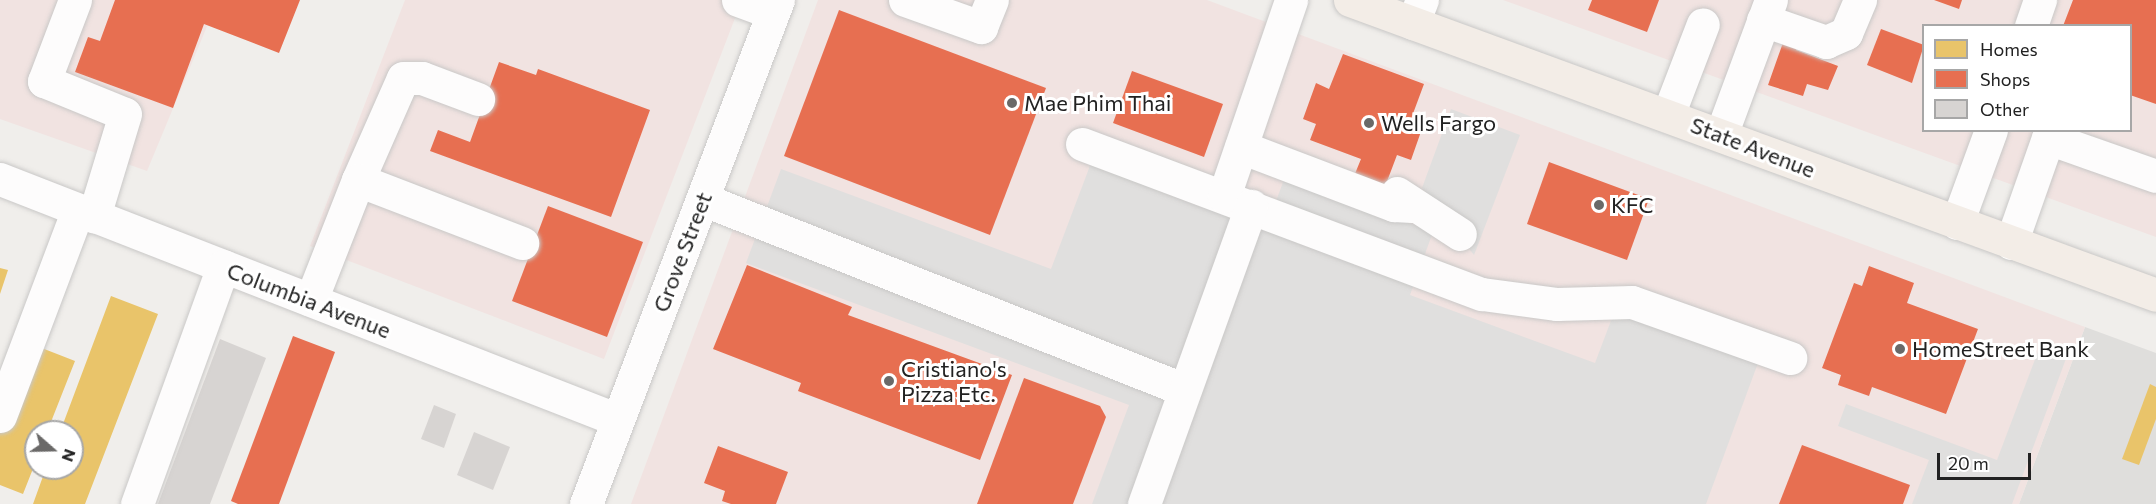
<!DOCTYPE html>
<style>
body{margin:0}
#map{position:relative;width:2156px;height:504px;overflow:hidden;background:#f0eeeb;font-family:Commissioner,sans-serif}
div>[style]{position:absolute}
.residential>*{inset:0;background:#dfdedc}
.commercial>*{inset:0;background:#f1e3e1}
.parking>*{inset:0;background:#e0dfde}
.homes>*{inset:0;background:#e9c46a}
.shops>*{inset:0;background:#e76f51}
.building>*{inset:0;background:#d7d4d2}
.roads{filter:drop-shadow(0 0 2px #c9c8c7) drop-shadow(0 0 2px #c9c8c7)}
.minor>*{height:33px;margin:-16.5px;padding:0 16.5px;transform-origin:16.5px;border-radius:16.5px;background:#fdfcfc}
.major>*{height:33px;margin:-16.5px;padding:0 16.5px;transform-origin:16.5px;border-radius:16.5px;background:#f3ede7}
.dots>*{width:16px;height:16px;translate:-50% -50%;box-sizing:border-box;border:3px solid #fff;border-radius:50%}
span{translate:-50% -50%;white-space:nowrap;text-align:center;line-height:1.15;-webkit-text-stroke:6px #fff;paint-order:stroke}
.poi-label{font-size:22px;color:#222}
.left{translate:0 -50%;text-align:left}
.street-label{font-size:22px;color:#222}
.legend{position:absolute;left:1922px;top:24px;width:210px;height:108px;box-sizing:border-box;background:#fff;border:2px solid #a7a7a7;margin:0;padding:8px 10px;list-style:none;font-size:18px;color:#222}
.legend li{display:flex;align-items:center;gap:12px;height:30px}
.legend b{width:30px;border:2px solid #a7a7a7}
.north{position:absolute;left:24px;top:420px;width:60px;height:60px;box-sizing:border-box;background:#fff;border:2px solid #a7a7a7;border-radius:50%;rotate:110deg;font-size:16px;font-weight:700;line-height:24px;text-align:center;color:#222}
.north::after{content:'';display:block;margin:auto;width:21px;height:27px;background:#6a6968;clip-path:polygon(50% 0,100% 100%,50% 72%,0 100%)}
.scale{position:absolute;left:1937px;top:453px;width:94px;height:27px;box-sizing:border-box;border:3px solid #222;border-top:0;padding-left:8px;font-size:18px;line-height:21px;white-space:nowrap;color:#222;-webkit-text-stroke:4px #fff;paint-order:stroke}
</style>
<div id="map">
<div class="residential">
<i style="clip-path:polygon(2085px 327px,2156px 353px,2156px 504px,2019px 504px)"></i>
</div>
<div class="commercial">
<i style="clip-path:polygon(0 0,218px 0,147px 171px,0 119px)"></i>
<i style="clip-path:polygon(405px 0,742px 0,604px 359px,310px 246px)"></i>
<i style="clip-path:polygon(818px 0,1207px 0,2085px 327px,2019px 504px,631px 504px)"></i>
<i style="clip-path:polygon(evenodd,1503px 0,2156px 0,2156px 237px,1503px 0,1924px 26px,2130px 26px,2130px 130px,1924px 130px,1924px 26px)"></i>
</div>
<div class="parking">
<i style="clip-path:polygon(1451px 109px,1520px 135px,1474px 255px,1422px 188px)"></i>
<i style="clip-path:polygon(1091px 163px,1266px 228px,1285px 177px,1433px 232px,1410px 295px,1595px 363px,1615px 310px,1758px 363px,1706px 504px,1092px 504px,1129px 405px,746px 263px,781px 169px,1051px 269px)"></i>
<i style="clip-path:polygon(2040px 346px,2067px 356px,2012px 504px,1912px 504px,1929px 460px,1838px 426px,1846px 404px,1997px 460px)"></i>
</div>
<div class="homes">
<i style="clip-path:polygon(0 268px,8px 270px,0 294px)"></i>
<i style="clip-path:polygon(111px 296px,158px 314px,85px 504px,33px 504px,46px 468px,72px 468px,72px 432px,60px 432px)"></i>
<i style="clip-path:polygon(34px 345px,75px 361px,47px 432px,36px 432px,36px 461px,23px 494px,0 485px,0 433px)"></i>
<i style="clip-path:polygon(2150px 384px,2156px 387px,2156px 419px,2139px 465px,2122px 459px)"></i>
</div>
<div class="shops">
<i style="clip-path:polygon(115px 0,300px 0,279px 53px,204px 24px,173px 108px,75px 72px,88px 37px,100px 41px)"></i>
<i style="clip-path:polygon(1592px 0,1659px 0,1647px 32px,1588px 10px)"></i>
<i style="clip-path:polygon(1934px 0,1962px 0,1959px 9px)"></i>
<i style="clip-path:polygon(2073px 0,2156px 0,2156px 104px,2130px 95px,2130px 26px,2063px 26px)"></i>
<i style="clip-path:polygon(839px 10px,1046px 88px,990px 235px,784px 156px)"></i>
<i style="clip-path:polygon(1881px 29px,1924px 45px,1912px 83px,1867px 65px)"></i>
<i style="clip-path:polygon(1785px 37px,1798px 42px,1796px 50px,1838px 66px,1828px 90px,1807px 84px,1803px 96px,1768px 85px)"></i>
<i style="clip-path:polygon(1343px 54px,1424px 84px,1411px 119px,1424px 123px,1411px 160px,1397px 155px,1383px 192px,1352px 181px,1361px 159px,1310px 140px,1316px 124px,1303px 119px,1316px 83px,1329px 89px)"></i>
<i style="clip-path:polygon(499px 62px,536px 75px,538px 69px,650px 110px,611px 217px,430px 151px,438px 130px,470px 142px)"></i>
<i style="clip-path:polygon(1132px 71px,1223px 104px,1204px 157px,1113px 123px)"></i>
<i style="clip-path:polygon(1549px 162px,1649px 199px,1627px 260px,1527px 224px)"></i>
<i style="clip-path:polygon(548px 206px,643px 242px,607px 337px,512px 301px)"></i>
<i style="clip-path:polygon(747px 265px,852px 307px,848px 315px,1012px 375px,980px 460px,798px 391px,801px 383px,713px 349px)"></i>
<i style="clip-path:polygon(1869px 266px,1914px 283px,1907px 303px,1978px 329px,1946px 414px,1872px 387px,1869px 396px,1838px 385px,1841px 375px,1822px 368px,1854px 283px,1862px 286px)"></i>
<i style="clip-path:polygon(293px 336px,335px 352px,279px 504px,238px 504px,231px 501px)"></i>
<i style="clip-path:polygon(1024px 378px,1100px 406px,1106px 417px,1073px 504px,977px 504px)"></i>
<i style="clip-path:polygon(1802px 445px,1910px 485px,1903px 504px,1779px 504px)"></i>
<i style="clip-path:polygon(718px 446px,788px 472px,776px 504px,731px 504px,722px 501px,725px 491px,704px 483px)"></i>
</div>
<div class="building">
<i style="clip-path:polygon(220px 339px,266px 358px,210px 504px,158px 504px)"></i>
<i style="clip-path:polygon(434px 405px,456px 414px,444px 448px,421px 439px)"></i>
<i style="clip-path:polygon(474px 432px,510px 447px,493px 490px,457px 475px)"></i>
</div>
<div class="roads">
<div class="minor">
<i style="left:75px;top:0;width:87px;rotate:110.9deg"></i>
<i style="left:44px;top:81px;width:87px;rotate:22.2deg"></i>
<i style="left:125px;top:114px;width:107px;rotate:106.9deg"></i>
<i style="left:738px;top:0;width:37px;rotate:20deg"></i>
<i style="left:905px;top:0;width:81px;rotate:19.6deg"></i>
<i style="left:981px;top:27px;width:29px;rotate:-68deg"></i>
<i style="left:1763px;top:20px;width:67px;rotate:19.2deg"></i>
<i style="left:1826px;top:42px;width:22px;rotate:-24deg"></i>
<i style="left:1846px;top:33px;width:36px;rotate:-67deg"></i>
<i style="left:1413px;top:23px;width:25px;rotate:-69deg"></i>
<i style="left:2031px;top:26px;width:28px;rotate:-71deg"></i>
<i style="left:1668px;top:115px;width:97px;rotate:-69deg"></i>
<i style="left:1721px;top:135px;width:144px;rotate:-69.7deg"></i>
<i style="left:1082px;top:144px;width:427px;rotate:20.6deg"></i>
<i style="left:1482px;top:294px;width:76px;rotate:7.6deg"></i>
<i style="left:1557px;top:304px;width:75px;rotate:-1.5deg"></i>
<i style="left:1632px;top:302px;width:168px;rotate:19.5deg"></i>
<i style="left:1241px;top:147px;width:164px;rotate:20.8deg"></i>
<i style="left:1394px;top:205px;width:18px;rotate:3deg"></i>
<i style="left:0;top:179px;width:663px;rotate:21.3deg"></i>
<i style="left:358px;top:180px;width:111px;rotate:-66.2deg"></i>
<i style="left:403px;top:78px;width:19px"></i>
<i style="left:422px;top:78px;width:60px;rotate:20.6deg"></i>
<i style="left:1397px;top:193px;width:75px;rotate:33.1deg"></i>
<i style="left:1224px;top:196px;width:207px;rotate:-71.1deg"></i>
<i style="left:702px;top:199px;width:519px;rotate:21.58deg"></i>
<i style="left:1957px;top:223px;width:99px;rotate:-69.9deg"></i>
<i style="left:2011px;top:243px;width:111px;rotate:-70.6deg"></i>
<i style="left:2048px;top:138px;width:114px;rotate:19.4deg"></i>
<i style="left:311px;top:300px;width:129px;rotate:-68.6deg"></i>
<i style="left:358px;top:180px;width:176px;rotate:21deg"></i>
<i style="left:0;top:416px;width:220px;rotate:-69.3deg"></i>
<i style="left:137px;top:504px;width:253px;rotate:-70.1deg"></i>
<i style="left:586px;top:504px;width:539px;rotate:-69.15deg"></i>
<i style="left:1144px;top:504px;width:317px;rotate:-70.2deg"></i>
</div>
<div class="major">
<i style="left:1350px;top:0;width:858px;rotate:20.1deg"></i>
</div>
</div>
<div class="dots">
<i style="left:1012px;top:103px;background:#6a6968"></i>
<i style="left:1369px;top:123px;background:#6a6968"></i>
<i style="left:1599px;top:205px;background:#6a6968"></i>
<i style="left:1900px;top:349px;background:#6a6968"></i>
<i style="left:889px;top:381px;background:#6a6968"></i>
</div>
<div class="poi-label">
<span class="left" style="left:1024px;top:103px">Mae Phim Thai</span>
<span class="left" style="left:1381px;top:123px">Wells Fargo</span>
<span class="left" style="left:1611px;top:205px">KFC</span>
<span class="left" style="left:1912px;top:349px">HomeStreet Bank</span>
<span class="left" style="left:901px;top:381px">Cristiano's<br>Pizza Etc.</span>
</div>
<div class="street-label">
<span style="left:1753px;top:147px;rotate:21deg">State Avenue</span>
<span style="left:682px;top:252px;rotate:-69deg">Grove Street</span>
<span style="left:309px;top:300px;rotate:21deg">Columbia Avenue</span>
</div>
<ul class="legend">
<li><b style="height:16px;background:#e9c46a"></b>Homes</li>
<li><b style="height:16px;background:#e76f51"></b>Shops</li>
<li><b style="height:16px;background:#d7d4d2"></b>Other</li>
</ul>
<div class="north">N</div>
<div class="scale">20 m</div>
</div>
